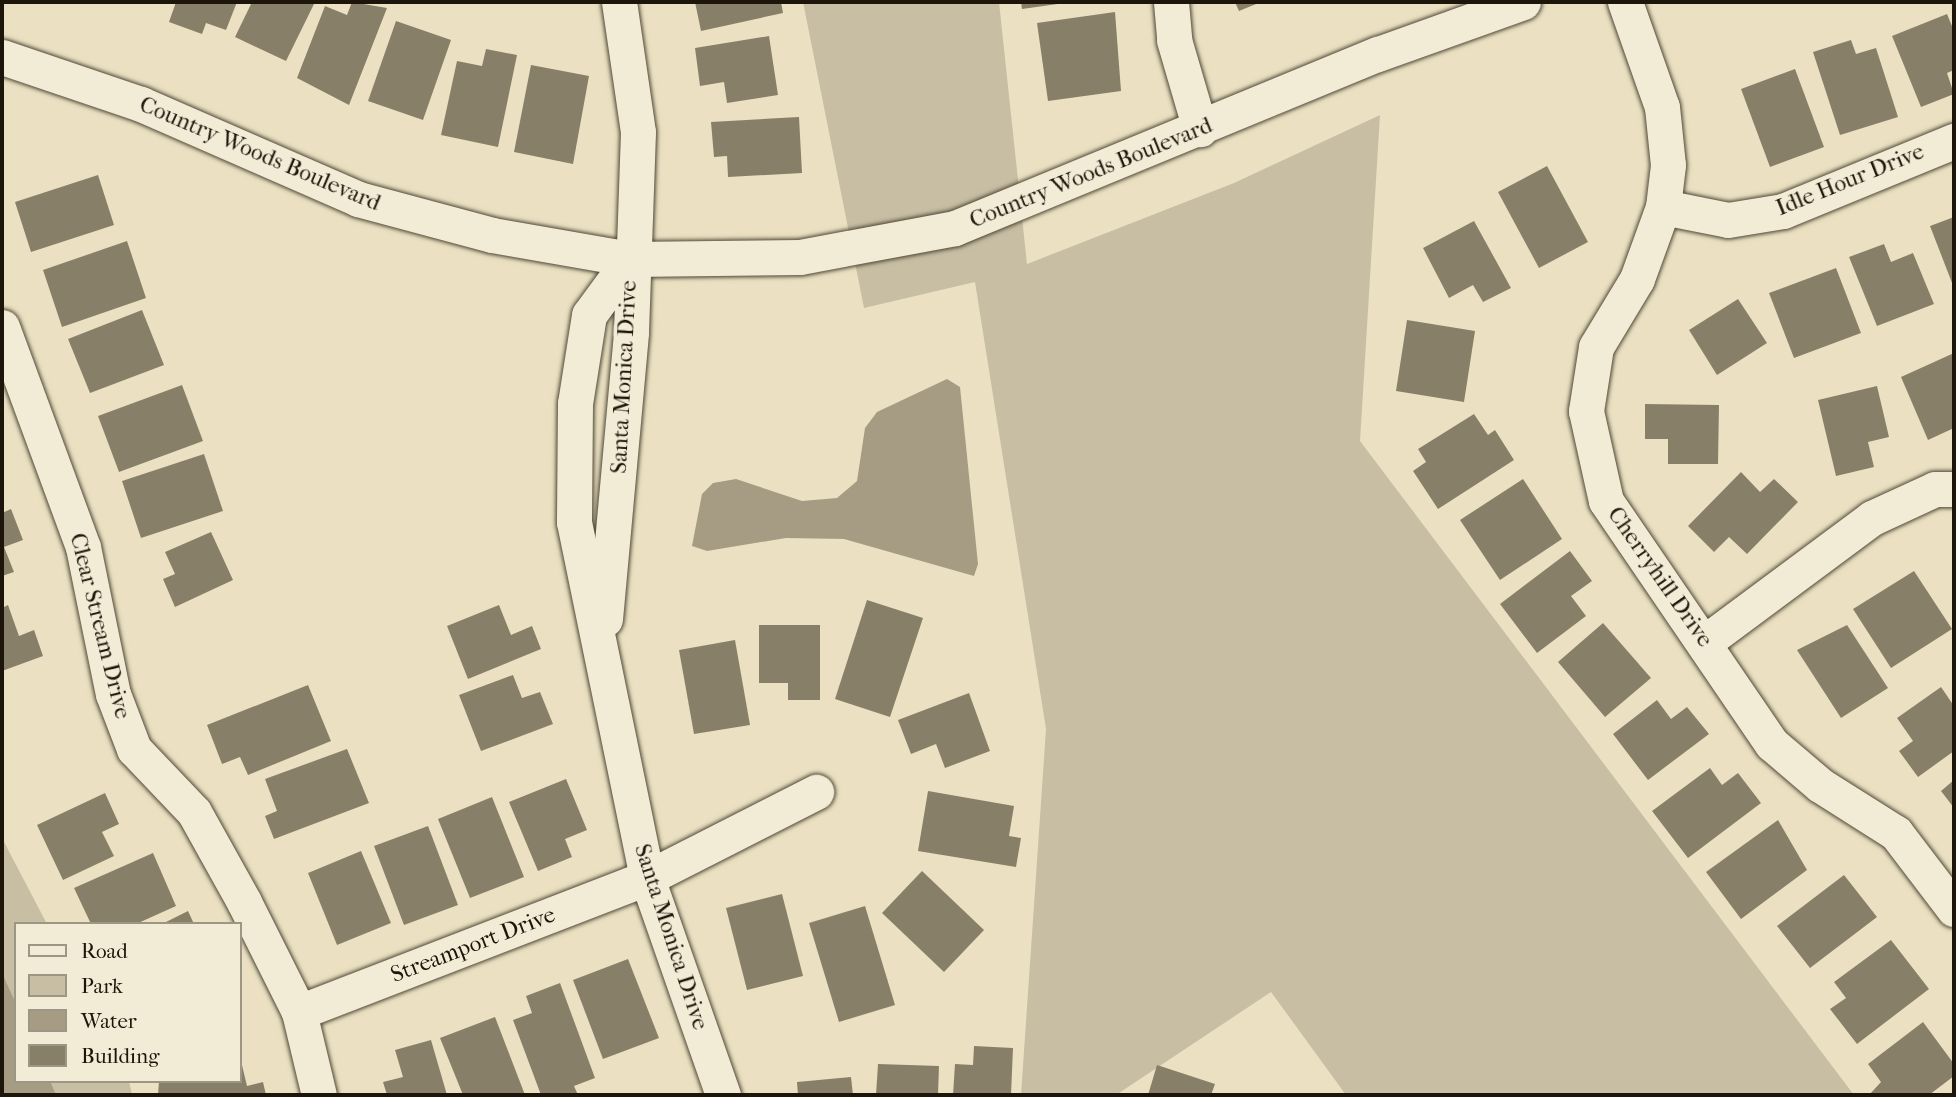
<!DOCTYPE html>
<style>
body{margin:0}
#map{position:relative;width:1956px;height:1097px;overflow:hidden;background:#ebe1c2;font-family:"IM FELL French Canon",serif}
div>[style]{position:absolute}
.green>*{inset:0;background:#c8bea3}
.water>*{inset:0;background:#a59c83}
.building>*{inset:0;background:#887f69}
.roads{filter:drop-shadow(0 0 2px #504837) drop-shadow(0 0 2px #504837)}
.minor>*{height:35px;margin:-17.5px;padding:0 17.5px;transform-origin:17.5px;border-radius:17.5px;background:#f2ecd7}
span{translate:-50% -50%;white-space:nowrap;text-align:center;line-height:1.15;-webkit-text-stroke:7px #f2ecd7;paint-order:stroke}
.street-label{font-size:23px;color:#1d1509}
.frame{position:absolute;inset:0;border:4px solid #1d1509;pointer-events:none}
.legend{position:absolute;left:14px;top:922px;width:228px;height:161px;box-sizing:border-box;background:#f2ecd7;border:2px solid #9d9685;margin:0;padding:9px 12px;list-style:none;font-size:21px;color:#1d1509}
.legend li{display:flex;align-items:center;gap:14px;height:35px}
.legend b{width:35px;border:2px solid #9d9685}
</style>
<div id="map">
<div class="green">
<i style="clip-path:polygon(803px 2px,999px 2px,1027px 264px,1234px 183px,1380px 115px,1360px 441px,1854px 1095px,1346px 1095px,1271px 992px,1116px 1095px,1021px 1095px,1046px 729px,975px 282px,864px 308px)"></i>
<i style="clip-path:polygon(2px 838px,47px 924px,16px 924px,16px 1081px,129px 1081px,132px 1095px,2px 1095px)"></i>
</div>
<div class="water">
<i style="clip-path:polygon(947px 379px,960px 387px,978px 564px,974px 576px,844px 539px,786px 538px,707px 551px,692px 546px,702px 494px,713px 483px,736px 479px,802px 501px,837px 498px,857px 481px,865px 428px,877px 412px)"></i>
<i style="clip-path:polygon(2px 973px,16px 1004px,16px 1081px,50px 1081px,56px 1095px,2px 1095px)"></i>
</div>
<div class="building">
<i style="clip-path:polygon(176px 2px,237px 2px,226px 30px,206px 23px,202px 34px,169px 22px)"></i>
<i style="clip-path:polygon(252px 2px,315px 2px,286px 61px,235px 37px)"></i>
<i style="clip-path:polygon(352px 2px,387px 8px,349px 105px,297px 78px,325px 6px,347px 15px)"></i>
<i style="clip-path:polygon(695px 2px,781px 2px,783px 13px,701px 31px)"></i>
<i style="clip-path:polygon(1021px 2px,1065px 2px,1065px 3px,1022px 9px)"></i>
<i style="clip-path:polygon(1235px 2px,1261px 2px,1239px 11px)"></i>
<i style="clip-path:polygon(1115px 12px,1121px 91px,1048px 101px,1037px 23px)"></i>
<i style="clip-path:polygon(1947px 14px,1954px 31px,1954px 70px,1947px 73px,1954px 94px,1921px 107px,1892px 36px)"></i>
<i style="clip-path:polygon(396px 21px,451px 40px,423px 120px,368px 101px)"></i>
<i style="clip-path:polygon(769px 36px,778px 95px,727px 103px,724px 82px,700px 86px,695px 48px)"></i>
<i style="clip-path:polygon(1851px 40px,1856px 54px,1876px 48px,1898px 117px,1840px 135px,1813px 52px)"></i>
<i style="clip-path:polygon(486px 49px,517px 55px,498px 147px,441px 135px,457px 61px,482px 66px)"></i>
<i style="clip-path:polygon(531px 65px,589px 76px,573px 164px,514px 152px)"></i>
<i style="clip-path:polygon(1795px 69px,1824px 147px,1770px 167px,1741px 89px)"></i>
<i style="clip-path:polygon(799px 117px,802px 173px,728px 177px,727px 156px,714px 157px,711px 122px)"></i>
<i style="clip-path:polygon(1547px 166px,1588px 242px,1539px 268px,1498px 192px)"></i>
<i style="clip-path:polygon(98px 175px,114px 225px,31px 252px,15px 202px)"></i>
<i style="clip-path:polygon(1954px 217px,1954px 288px,1930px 226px)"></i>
<i style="clip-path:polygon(1474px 221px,1511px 288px,1483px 302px,1473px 285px,1449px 298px,1423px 248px)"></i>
<i style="clip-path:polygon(127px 241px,146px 298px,62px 327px,43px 270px)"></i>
<i style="clip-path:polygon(1884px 244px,1891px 262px,1913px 253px,1934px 304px,1877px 326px,1849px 257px)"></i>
<i style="clip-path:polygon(1836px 268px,1861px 333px,1794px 358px,1769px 293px)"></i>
<i style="clip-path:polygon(1738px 299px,1767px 343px,1717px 375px,1689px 330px)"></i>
<i style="clip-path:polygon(142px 310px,164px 365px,90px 393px,68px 339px)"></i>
<i style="clip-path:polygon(1407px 320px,1475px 331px,1464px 402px,1396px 391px)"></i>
<i style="clip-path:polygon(1954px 353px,1954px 428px,1928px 440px,1901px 377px)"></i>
<i style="clip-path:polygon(182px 385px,203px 441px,119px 472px,98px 416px)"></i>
<i style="clip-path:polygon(1877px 386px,1889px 437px,1868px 442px,1874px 467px,1836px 476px,1818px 400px)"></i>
<i style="clip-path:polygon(1645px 404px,1719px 405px,1718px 464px,1668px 464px,1668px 439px,1645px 439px)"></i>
<i style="clip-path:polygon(1474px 414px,1488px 435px,1495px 430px,1514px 460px,1438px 509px,1413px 471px,1426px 462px,1418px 449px)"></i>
<i style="clip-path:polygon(204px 454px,223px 511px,141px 538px,122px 481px)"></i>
<i style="clip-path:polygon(1741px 472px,1760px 492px,1774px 479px,1798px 502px,1747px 554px,1729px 537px,1714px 552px,1688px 526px)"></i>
<i style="clip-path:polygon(1523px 479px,1562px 539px,1500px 580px,1460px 520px)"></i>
<i style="clip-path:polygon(11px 509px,23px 540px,4px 547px,14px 572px,2px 576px,2px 513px)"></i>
<i style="clip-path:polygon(211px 532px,233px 580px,175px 607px,163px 579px,175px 574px,165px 552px)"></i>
<i style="clip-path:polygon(1570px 551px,1592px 581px,1571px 596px,1586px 616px,1537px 653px,1500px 604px)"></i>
<i style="clip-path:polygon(1914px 571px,1952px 629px,1891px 668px,1853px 609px)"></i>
<i style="clip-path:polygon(867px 600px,923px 618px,890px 717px,835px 699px)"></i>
<i style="clip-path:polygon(8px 605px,19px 636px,34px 630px,43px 656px,2px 671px,2px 608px)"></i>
<i style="clip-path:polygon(499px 605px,511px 635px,532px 626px,541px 649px,468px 679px,447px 626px)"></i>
<i style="clip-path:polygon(1603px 623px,1651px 678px,1605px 717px,1558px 662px)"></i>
<i style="clip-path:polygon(759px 625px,820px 625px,820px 700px,788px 700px,788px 683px,759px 683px)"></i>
<i style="clip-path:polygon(1847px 625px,1888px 688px,1841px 718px,1797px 650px)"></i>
<i style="clip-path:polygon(735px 640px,750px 725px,694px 734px,679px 650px)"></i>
<i style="clip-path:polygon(513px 675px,522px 698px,540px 692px,553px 724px,481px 751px,459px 695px)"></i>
<i style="clip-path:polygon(308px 685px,331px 741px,248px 775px,240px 757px,222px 764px,207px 725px)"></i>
<i style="clip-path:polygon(1941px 687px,1954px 706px,1954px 751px,1918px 777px,1899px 751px,1913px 741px,1897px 718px)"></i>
<i style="clip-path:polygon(969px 693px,990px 751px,945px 768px,936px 744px,911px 754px,898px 720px)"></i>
<i style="clip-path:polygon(1657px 700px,1671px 719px,1687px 707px,1709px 734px,1648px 780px,1613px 734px)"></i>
<i style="clip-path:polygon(347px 749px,369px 803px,274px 839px,265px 816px,277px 811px,265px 779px)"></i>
<i style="clip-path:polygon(1710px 768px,1722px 785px,1738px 773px,1761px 803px,1688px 858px,1652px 811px)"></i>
<i style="clip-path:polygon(566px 779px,587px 830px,565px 839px,572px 857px,538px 871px,509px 802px)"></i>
<i style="clip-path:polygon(1954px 780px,1954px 808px,1941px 791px)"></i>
<i style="clip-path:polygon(928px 791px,1014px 806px,1009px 836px,1021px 838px,1016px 867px,918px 851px)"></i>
<i style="clip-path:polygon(105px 793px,119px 824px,102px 832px,114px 856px,63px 880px,37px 825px)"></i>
<i style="clip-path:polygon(492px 797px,524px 877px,470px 898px,438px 819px)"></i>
<i style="clip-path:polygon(1778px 820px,1807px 870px,1741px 919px,1706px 872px)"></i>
<i style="clip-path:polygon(428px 826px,458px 905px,404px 925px,374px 846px)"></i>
<i style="clip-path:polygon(361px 851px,391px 923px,337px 945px,308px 873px)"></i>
<i style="clip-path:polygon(153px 853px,176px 906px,136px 924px,91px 924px,74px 888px)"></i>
<i style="clip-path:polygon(922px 871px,984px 930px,944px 972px,882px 913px)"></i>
<i style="clip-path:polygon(1844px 875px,1877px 917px,1810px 968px,1777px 926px)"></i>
<i style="clip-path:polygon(782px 894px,803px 976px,747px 990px,726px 908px)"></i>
<i style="clip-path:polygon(865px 906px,895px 1005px,839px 1022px,809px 923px)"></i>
<i style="clip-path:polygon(188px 911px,194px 924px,162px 924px)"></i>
<i style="clip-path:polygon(1891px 940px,1929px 989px,1857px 1044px,1830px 1009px,1846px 998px,1834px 982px)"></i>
<i style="clip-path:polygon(628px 959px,659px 1038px,603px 1059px,573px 980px)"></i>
<i style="clip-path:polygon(560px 983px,595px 1078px,574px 1086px,578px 1095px,541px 1095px,513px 1020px,532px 1013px,526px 996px)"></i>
<i style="clip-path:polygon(495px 1017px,525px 1095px,463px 1095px,440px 1038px)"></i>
<i style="clip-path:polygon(1923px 1022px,1954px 1064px,1954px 1076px,1929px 1095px,1869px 1095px,1881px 1082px,1868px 1064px)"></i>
<i style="clip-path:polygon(431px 1040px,447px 1095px,387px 1095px,383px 1082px,403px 1077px,395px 1050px)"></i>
<i style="clip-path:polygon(974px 1046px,1013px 1048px,1011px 1095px,953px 1095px,955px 1064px,973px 1065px)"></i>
<i style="clip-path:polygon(241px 1061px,247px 1086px,263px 1082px,266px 1095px,158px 1095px,159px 1081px,240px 1081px)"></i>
<i style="clip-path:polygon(878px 1064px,939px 1066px,938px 1095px,876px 1095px)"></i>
<i style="clip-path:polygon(1157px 1065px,1215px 1084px,1211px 1095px,1148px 1095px)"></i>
<i style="clip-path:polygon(851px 1077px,853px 1095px,798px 1095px,797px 1082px)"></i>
</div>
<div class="roads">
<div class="minor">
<i style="left:1171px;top:2px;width:38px;rotate:85deg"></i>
<i style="left:1174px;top:40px;width:93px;rotate:73.7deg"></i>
<i style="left:1625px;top:2px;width:111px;rotate:70.6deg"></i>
<i style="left:1662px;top:107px;width:58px;rotate:84.1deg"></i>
<i style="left:1668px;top:165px;width:42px;rotate:96.8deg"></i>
<i style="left:1663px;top:207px;width:77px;rotate:109.9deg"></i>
<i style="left:1637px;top:279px;width:79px;rotate:121.1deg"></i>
<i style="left:1596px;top:347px;width:65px;rotate:98.9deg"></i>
<i style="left:1586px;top:411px;width:92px;rotate:77.5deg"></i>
<i style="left:1606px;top:501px;width:294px;rotate:55.7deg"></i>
<i style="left:1772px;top:744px;width:63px;rotate:40.5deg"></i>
<i style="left:1820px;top:785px;width:90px;rotate:32.3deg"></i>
<i style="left:1896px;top:833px;width:96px;rotate:52.7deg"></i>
<i style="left:2px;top:57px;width:147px;rotate:18.7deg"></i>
<i style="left:141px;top:104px;width:237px;rotate:23.6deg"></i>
<i style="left:358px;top:199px;width:139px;rotate:15deg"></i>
<i style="left:492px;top:235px;width:140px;rotate:9.9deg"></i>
<i style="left:630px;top:259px;width:170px;rotate:-0.7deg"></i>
<i style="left:800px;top:257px;width:158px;rotate:-10.6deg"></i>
<i style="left:955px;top:228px;width:457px;rotate:-22.4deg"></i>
<i style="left:1378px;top:54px;width:154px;rotate:-19.7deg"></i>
<i style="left:1663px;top:207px;width:66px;rotate:11.3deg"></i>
<i style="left:1728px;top:220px;width:56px;rotate:-9.3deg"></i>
<i style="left:1783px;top:211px;width:185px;rotate:-22.3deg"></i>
<i style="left:630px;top:259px;width:69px;rotate:126.2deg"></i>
<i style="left:589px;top:315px;width:89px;rotate:99deg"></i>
<i style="left:575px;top:403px;width:119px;rotate:90.5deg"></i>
<i style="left:574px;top:522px;width:363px;rotate:78.4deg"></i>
<i style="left:647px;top:878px;width:230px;rotate:70.7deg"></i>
<i style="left:2px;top:327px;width:234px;rotate:69.8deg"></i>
<i style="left:83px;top:547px;width:150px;rotate:78.5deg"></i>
<i style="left:113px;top:694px;width:59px;rotate:69.1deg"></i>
<i style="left:134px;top:749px;width:87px;rotate:46.4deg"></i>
<i style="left:194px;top:812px;width:103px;rotate:60.9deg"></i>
<i style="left:244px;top:902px;width:123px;rotate:63.4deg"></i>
<i style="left:299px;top:1012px;width:85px;rotate:76.5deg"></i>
<i style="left:605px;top:619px;width:288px;rotate:-84.8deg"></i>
<i style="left:631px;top:332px;width:200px;rotate:-88deg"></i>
<i style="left:638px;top:132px;width:131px;rotate:-98.3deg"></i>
<i style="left:1705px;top:642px;width:208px;rotate:-36.6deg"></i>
<i style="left:1872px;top:518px;width:69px;rotate:-24.7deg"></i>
<i style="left:1935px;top:489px;width:19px"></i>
<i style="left:299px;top:1012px;width:373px;rotate:-21.1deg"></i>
<i style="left:647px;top:878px;width:190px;rotate:-27deg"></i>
</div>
</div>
<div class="street-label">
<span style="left:260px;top:154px;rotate:23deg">Country Woods Boulevard</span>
<span style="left:1091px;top:173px;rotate:-22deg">Country Woods Boulevard</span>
<span style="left:1850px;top:180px;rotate:-22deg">Idle Hour Drive</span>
<span style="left:624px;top:377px;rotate:-87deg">Santa Monica Drive</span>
<span style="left:1660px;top:577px;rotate:55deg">Cherryhill Drive</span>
<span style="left:100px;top:626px;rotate:76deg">Clear Stream Drive</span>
<span style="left:671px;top:937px;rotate:72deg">Santa Monica Drive</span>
<span style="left:473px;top:945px;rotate:-21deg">Streamport Drive</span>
</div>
<div class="frame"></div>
<ul class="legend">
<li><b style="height:9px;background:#f2ecd7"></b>Road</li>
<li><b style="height:19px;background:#c8bea3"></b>Park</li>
<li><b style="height:19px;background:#a59c83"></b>Water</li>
<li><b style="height:19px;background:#887f69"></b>Building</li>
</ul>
</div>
